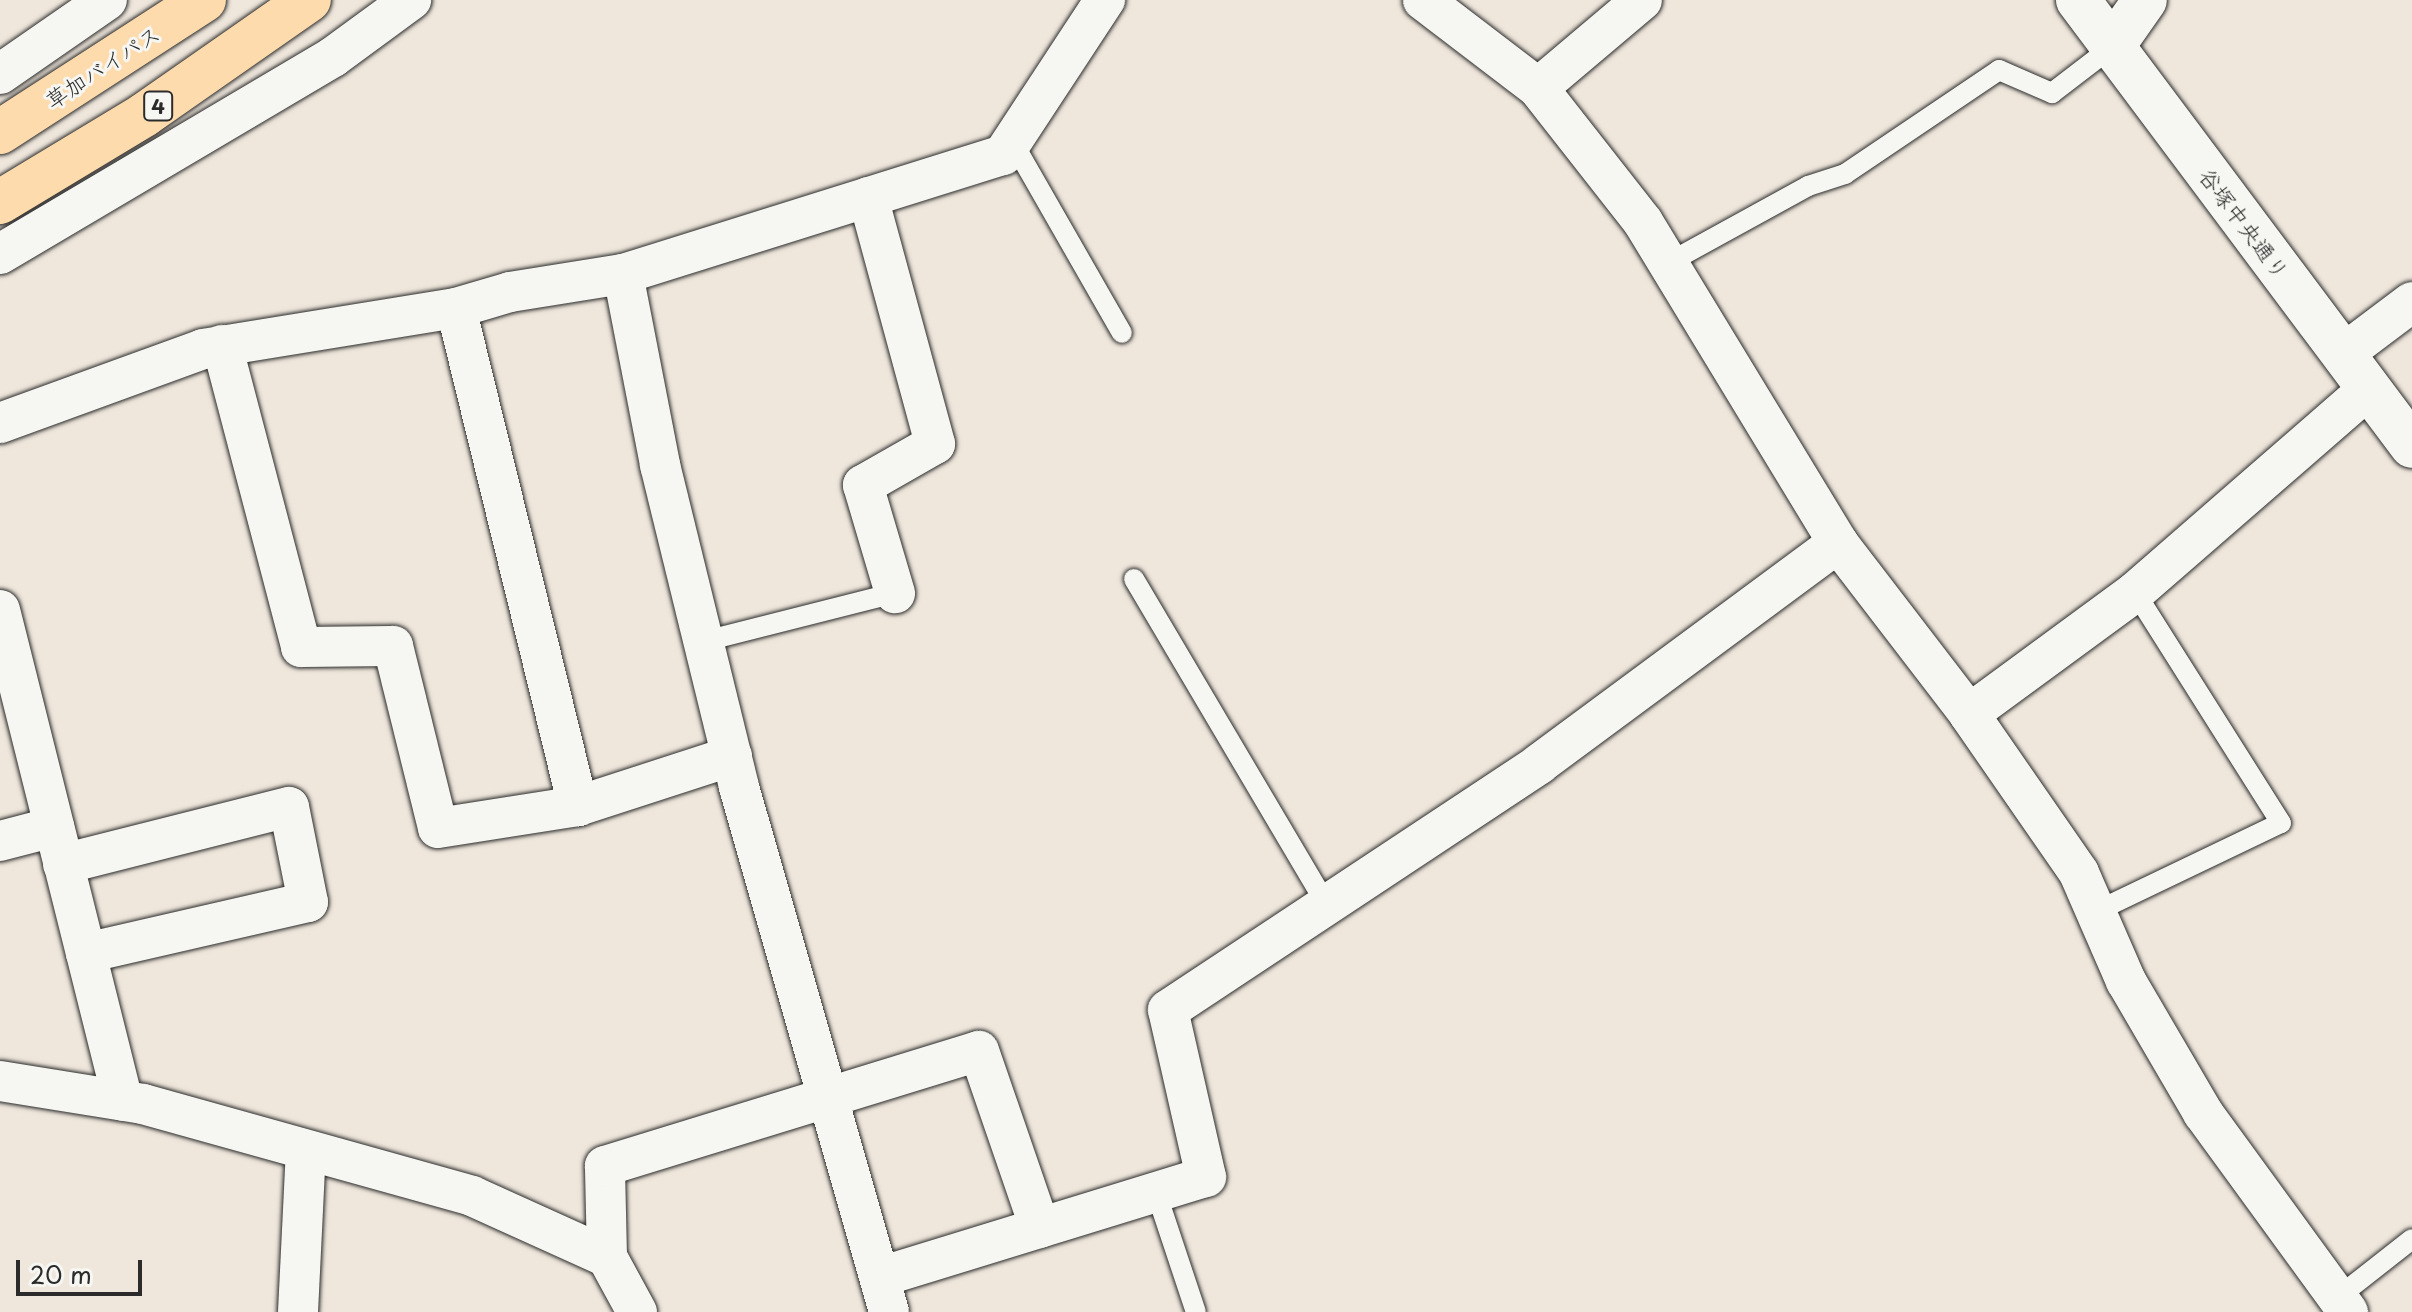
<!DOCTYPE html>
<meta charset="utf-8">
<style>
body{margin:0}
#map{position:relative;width:2412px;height:1312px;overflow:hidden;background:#efe7dc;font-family:"Playpen Sans","Klee One",sans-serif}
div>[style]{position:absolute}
.roads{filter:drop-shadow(0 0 2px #2b2b2b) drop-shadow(0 0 2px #2b2b2b)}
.service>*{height:20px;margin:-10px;padding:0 10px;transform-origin:10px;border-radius:10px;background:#f6f6f2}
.minor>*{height:40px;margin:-20px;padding:0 20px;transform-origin:20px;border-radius:20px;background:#f6f6f2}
.tertiary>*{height:44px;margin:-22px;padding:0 22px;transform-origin:22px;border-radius:22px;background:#f6f6f2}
.trunk>*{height:44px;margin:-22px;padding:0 22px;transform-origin:22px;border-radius:22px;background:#fedbac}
span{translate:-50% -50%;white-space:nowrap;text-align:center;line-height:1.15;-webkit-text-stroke:6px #f6f6f2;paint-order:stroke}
.shield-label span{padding:2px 6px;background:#f6f6f2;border:2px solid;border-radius:6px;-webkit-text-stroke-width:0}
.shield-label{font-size:20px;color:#2b2b2b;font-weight:700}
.street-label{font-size:22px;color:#2b2b2b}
.scale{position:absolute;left:16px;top:1260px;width:126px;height:36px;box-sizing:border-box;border:4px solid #2b2b2b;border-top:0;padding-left:10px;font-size:24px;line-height:28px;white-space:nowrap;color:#2b2b2b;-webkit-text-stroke:6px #f6f6f2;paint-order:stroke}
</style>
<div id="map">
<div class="roads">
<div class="service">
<i style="left:1012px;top:141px;width:221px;rotate:60.2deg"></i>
<i style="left:1668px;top:263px;width:160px;rotate:-28.8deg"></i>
<i style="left:1808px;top:186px;width:39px;rotate:-18deg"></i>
<i style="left:1845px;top:174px;width:186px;rotate:-34deg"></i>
<i style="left:1999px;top:70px;width:58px;rotate:23.5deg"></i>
<i style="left:2052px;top:93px;width:76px;rotate:-37.5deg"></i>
<i style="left:1134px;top:579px;width:379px;rotate:59.4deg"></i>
<i style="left:705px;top:641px;width:196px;rotate:-14.2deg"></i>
<i style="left:2095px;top:912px;width:206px;rotate:-25.6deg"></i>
<i style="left:2281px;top:823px;width:273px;rotate:-122.3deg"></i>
<i style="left:1156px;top:1192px;width:126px;rotate:71.6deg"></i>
<i style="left:2337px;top:1298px;width:95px;rotate:-38.2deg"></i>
</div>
<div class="minor">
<i style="left:1423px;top:0;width:145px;rotate:37.4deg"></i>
<i style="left:1538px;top:88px;width:170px;rotate:51.9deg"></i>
<i style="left:1643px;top:222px;width:376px;rotate:58.7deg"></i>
<i style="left:1838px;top:543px;width:215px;rotate:52.5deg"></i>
<i style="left:1969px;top:714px;width:193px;rotate:55.3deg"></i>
<i style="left:2079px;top:873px;width:118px;rotate:66.5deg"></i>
<i style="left:2126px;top:981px;width:153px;rotate:59.7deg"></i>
<i style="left:2203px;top:1113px;width:246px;rotate:53.9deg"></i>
<i style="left:0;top:74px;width:130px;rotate:-34.7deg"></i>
<i style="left:1538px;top:88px;width:136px;rotate:-40.2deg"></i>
<i style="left:868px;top:197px;width:256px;rotate:74.8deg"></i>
<i style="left:935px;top:444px;width:83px;rotate:150.3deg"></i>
<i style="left:863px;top:485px;width:113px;rotate:73.5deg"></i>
<i style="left:0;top:254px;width:387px;rotate:-30.6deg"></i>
<i style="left:333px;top:57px;width:97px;rotate:-36.2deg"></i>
<i style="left:623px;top:274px;width:195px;rotate:79deg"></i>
<i style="left:660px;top:465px;width:332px;rotate:76.2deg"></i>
<i style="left:739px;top:787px;width:546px;rotate:74.05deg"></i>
<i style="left:456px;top:308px;width:513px;rotate:76.23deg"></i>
<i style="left:222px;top:345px;width:312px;rotate:75.3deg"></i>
<i style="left:301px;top:647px;width:92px;rotate:-0.6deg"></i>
<i style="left:393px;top:646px;width:187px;rotate:76.1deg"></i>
<i style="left:438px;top:828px;width:142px;rotate:-8.9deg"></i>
<i style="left:578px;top:806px;width:162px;rotate:-18deg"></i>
<i style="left:2343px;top:354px;width:86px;rotate:-37deg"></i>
<i style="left:0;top:423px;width:216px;rotate:-20deg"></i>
<i style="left:203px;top:349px;width:256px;rotate:-9.2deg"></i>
<i style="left:456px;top:308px;width:56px;rotate:-16.5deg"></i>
<i style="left:510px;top:292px;width:114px;rotate:-9.1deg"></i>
<i style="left:623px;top:274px;width:398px;rotate:-17.4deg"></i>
<i style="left:1003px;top:155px;width:186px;rotate:-56.7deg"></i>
<i style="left:0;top:610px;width:506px;rotate:75.94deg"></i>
<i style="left:1969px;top:714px;width:206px;rotate:-36.3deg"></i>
<i style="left:2135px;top:592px;width:311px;rotate:-41deg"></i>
<i style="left:0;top:841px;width:56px;rotate:-14.5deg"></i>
<i style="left:63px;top:864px;width:233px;rotate:-14.2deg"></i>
<i style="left:289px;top:807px;width:97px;rotate:78.7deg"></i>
<i style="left:308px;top:902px;width:228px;rotate:167.1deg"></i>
<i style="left:0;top:1081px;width:145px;rotate:9.1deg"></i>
<i style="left:143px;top:1104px;width:342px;rotate:15.6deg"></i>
<i style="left:472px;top:1196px;width:148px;rotate:24.3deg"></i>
<i style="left:880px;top:1277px;width:341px;rotate:-17.1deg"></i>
<i style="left:1206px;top:1177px;width:171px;rotate:-102.8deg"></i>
<i style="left:1168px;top:1010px;width:445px;rotate:-33.5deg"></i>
<i style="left:1539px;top:764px;width:372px;rotate:-36.5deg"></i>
<i style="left:298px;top:1312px;width:161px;rotate:-87.2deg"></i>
<i style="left:637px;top:1312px;width:63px;rotate:-118.6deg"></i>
<i style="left:607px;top:1257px;width:91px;rotate:-91.3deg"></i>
<i style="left:605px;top:1166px;width:391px;rotate:-17.1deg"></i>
<i style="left:979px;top:1051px;width:187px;rotate:71deg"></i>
</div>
<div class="tertiary">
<i style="left:2078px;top:0;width:557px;rotate:53.17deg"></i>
<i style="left:2112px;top:47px;width:57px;rotate:-54.9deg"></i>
</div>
<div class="trunk">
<i style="left:0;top:132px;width:243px;rotate:-32.9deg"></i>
<i style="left:0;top:202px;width:168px;rotate:-31.1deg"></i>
<i style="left:144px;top:115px;width:201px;rotate:-34.9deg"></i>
</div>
</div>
<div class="shield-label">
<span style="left:158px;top:106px">4</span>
</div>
<div class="street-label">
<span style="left:102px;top:66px;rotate:-33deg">草加バイパス</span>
<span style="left:2245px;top:223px;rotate:53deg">谷塚中央通り</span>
</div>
<div class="scale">20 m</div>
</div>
